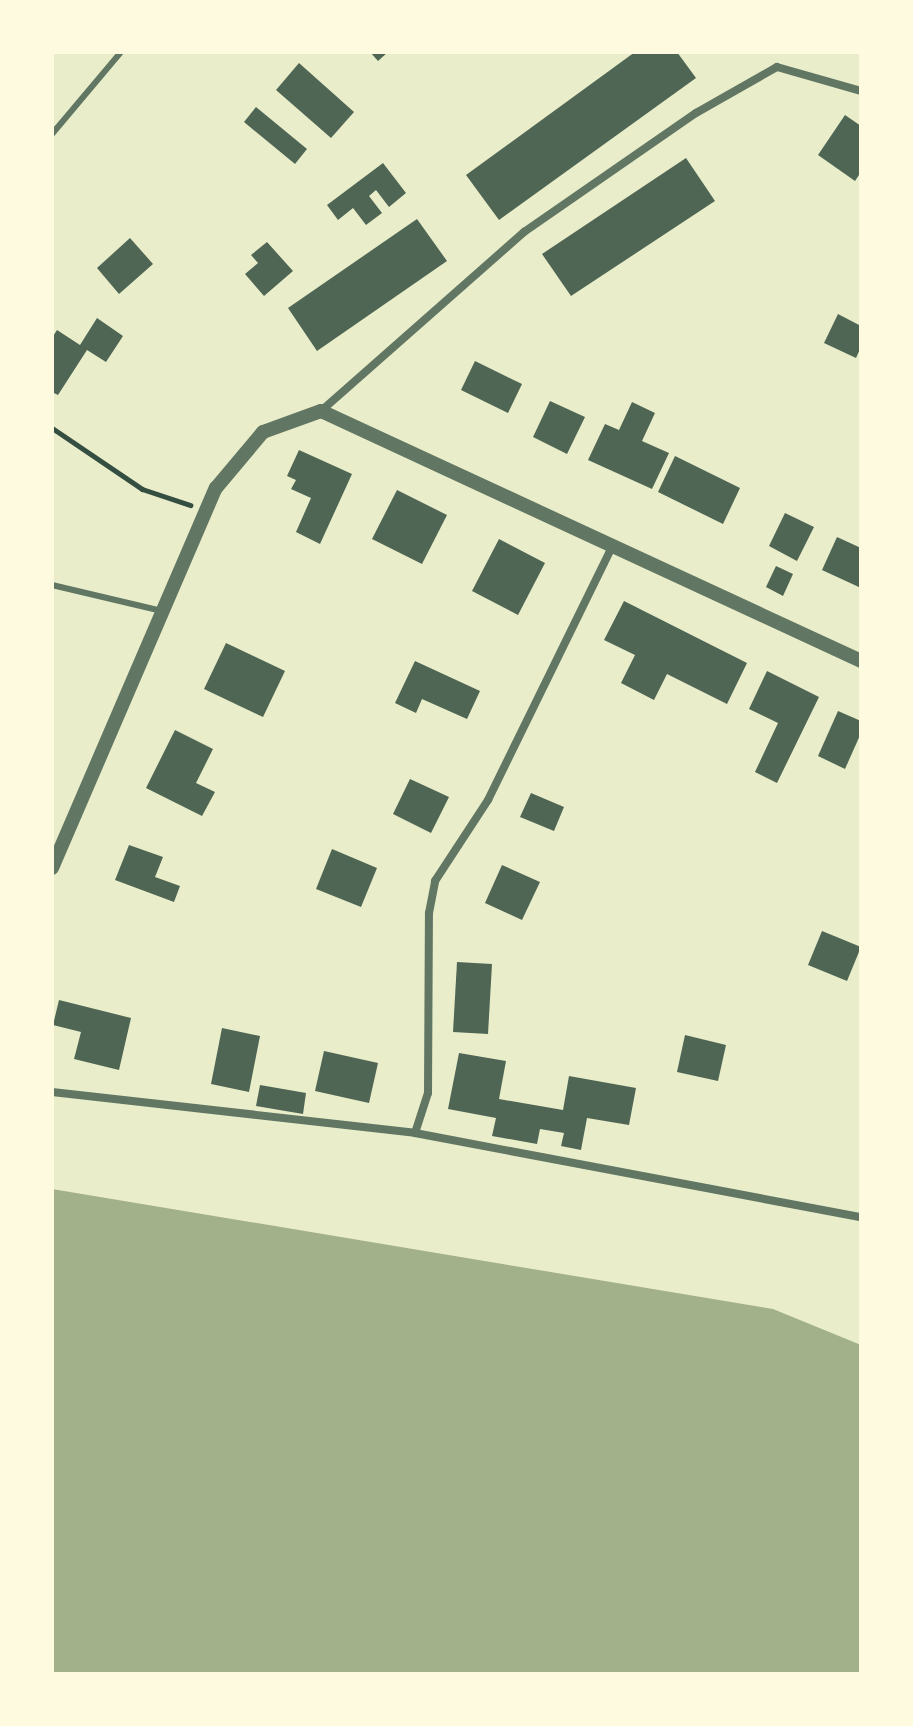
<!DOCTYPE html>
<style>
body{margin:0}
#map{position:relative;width:913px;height:1726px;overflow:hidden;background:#e9edc9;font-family:Rubik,sans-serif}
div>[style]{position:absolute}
.water>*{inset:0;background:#a3b18a}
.building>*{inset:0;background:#4f6655}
.path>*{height:5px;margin:-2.5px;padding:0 2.5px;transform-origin:2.5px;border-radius:2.5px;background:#344e41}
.service>*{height:6px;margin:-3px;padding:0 3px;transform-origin:3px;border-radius:3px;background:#617663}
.minor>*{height:8px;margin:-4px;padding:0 4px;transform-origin:4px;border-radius:4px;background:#617663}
.tertiary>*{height:14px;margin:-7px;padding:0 7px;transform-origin:7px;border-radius:7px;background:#617663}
span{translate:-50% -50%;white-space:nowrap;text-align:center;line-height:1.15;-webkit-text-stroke:6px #fefae0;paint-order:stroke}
.frame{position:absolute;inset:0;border:54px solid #fefae0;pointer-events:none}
</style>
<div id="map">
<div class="water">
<i style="clip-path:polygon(52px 1189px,773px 1309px,861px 1345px,861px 1674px,52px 1674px)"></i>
</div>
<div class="building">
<i style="clip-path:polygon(370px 52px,388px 52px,378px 61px)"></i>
<i style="clip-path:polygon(635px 52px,677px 52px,696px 78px,499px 220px,466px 175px)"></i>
<i style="clip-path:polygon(299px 63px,354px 112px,331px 138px,276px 90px)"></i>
<i style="clip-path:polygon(256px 107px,307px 149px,295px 164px,244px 122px)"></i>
<i style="clip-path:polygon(845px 115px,861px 126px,861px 172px,855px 181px,818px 155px)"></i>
<i style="clip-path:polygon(686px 158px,715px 201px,571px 296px,542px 254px)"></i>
<i style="clip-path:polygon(383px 163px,406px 193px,389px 207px,376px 190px,369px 196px,382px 213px,366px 225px,353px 208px,338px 220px,327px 205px)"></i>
<i style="clip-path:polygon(417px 219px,447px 261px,317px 351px,288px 308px)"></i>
<i style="clip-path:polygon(130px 238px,153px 264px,119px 294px,97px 268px)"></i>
<i style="clip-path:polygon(267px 242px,293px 271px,264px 296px,245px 274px,258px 263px,251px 255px)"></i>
<i style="clip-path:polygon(838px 314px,861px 326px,861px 347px,856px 358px,824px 343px)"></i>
<i style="clip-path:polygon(97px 318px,123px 336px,106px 362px,87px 350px,58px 395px,52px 392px,52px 338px,57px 330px,80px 345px)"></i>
<i style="clip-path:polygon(475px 361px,522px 384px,508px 413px,461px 390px)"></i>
<i style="clip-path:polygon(550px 401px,585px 417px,567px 454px,533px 437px)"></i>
<i style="clip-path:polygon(632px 402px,655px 413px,642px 441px,669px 453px,652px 489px,588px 460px,605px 424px,619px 430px)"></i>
<i style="clip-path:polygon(299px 450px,352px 474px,320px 544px,296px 532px,311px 498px,291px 489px,296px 480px,287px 476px)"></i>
<i style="clip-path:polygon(675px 456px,740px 488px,723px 524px,658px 492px)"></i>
<i style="clip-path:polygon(397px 490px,447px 515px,422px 564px,372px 539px)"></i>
<i style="clip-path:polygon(785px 513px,814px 527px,797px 561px,769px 546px)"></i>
<i style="clip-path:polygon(837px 537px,861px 548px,861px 588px,822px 570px)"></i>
<i style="clip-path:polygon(499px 539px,545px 563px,518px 615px,472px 591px)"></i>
<i style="clip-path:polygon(776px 566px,793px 574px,783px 596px,766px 587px)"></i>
<i style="clip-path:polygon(624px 601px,747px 663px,727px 704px,667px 674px,654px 700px,621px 683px,635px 655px,604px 640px)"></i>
<i style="clip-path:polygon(226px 643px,285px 671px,263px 717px,204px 689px)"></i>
<i style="clip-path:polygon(415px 661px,480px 691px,467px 719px,422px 699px,416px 713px,395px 703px)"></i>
<i style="clip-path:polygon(767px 671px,819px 697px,777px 783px,755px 772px,778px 723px,749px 709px)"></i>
<i style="clip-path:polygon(838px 711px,861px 721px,861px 733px,845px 769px,818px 756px)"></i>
<i style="clip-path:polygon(175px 730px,213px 749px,196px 783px,215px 792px,202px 816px,146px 788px)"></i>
<i style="clip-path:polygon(410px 779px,449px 797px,431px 833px,393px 814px)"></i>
<i style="clip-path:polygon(531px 793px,564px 807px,554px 831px,520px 817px)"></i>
<i style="clip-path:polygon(129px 845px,163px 857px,155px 877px,180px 886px,174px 902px,115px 880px)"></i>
<i style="clip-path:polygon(332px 849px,377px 868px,361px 907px,316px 889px)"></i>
<i style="clip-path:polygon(502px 865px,540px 882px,522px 920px,485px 903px)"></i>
<i style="clip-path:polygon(822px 931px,861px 947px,847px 981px,808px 965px)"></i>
<i style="clip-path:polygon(457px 962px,492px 964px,488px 1034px,453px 1032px)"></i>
<i style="clip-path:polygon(59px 1000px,131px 1018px,119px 1070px,74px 1059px,81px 1032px,53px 1025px)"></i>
<i style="clip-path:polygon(222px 1028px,260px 1036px,249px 1092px,211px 1084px)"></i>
<i style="clip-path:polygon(685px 1035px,726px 1045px,718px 1081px,677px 1072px)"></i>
<i style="clip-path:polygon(324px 1051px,378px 1063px,369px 1103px,315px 1091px)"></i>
<i style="clip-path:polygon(459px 1053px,506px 1061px,499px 1099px,563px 1110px,569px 1076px,636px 1088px,629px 1125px,587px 1118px,581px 1150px,561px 1146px,564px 1133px,540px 1129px,537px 1144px,492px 1136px,496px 1118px,448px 1109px)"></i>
<i style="clip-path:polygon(260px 1085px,306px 1093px,303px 1114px,256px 1106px)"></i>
</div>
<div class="path">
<i style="left:52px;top:428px;width:109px;rotate:34.1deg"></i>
<i style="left:142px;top:489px;width:51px;rotate:18.4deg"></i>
</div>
<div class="service">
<i style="left:52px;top:134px;width:107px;rotate:-49.9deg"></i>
<i style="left:52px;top:585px;width:113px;rotate:13.3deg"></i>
</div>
<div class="minor">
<i style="left:321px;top:411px;width:271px;rotate:-41.4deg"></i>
<i style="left:524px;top:232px;width:209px;rotate:-34.7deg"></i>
<i style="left:696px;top:113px;width:93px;rotate:-29.6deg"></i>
<i style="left:777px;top:67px;width:87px;rotate:15.9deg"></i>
<i style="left:52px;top:1092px;width:365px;rotate:6.4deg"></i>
<i style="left:415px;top:1133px;width:454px;rotate:10.7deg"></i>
<i style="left:415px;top:1133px;width:42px;rotate:-72deg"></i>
<i style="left:428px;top:1093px;width:180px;rotate:-89.7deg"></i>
<i style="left:429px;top:913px;width:33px;rotate:-79deg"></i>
<i style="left:435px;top:881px;width:97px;rotate:-56.8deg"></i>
<i style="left:488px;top:800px;width:282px;rotate:-63.9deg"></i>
</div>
<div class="tertiary">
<i style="left:52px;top:868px;width:414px;rotate:-66.7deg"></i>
<i style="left:216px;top:488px;width:73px;rotate:-50deg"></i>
<i style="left:263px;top:432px;width:62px;rotate:-19.9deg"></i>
<i style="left:321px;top:411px;width:595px;rotate:24.84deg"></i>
</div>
<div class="frame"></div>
</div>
